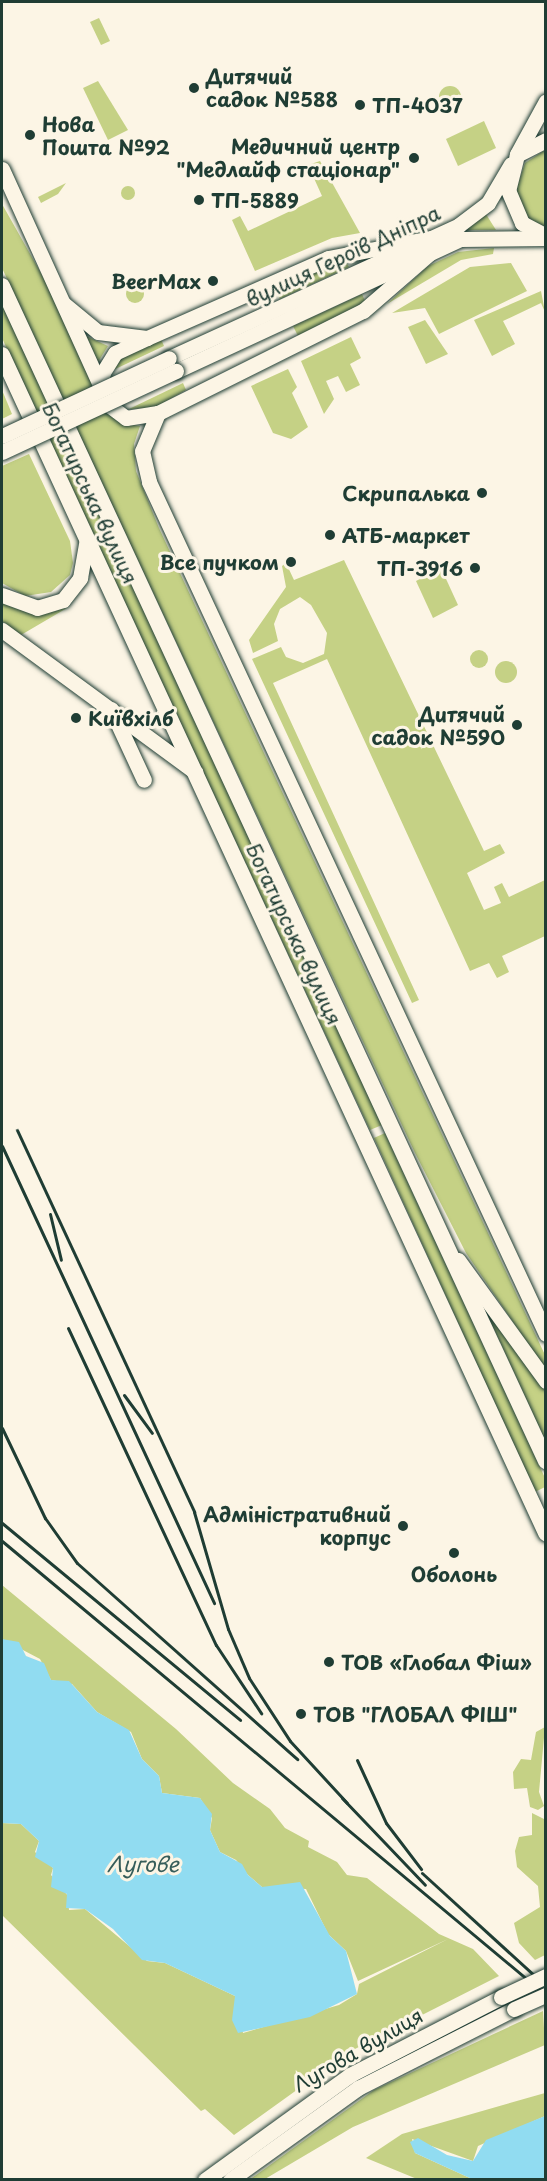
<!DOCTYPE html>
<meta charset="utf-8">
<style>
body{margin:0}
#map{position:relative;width:547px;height:2181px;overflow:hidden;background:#fcf5e5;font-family:"Playpen Sans",sans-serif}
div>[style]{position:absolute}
.green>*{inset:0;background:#c5d185}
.round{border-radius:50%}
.water>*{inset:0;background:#91dcf1}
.roads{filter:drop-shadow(0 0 2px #1f3d34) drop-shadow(0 0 2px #1f3d34)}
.secondary>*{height:15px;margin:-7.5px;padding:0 7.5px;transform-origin:7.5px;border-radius:7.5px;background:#fcf5e5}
.primary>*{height:16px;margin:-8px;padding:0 8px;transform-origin:8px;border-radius:8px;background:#fcf5e5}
.rail>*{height:3px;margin:-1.5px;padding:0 1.5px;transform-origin:1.5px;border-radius:1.5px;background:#1f3d34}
.bridges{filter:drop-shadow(0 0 2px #1f3d34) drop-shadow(0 0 2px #1f3d34)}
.secondary-bridge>*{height:15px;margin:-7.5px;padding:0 7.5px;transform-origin:7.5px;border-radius:7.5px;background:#fcf5e5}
.dots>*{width:16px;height:16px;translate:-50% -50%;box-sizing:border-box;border:3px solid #fcf5e5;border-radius:50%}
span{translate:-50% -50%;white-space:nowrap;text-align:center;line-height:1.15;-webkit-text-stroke:6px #fcf5e5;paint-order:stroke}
.poi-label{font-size:20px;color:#1f3d34;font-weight:700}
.left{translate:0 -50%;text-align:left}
.right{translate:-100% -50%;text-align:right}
.street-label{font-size:20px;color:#1f3d34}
.water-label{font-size:21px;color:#365d5a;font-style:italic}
.frame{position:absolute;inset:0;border:3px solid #1f3d34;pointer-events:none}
</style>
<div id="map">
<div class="green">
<i style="clip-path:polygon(99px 18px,110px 41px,101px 45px,90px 22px)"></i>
<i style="clip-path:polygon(98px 81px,128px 130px,108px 140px,83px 88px)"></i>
<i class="round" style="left:439px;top:86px;width:22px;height:22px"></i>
<i style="clip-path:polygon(484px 121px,496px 148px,458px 166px,446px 139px)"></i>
<i style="clip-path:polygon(545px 150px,545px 228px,528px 218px,515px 193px,525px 163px)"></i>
<i style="clip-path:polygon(320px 161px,360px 233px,332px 238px,255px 271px,232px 220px,240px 216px,248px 231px,322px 196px,308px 165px)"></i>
<i style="clip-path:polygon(66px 183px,58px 194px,41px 203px,38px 197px)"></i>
<i class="round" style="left:121px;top:186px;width:14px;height:14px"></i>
<i style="clip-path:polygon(2px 204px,126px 424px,140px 426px,134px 444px,136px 471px,159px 528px,545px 1355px,545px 1369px,466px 1253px,415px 1153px,69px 413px,2px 268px)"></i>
<i style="clip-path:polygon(484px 211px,496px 230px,468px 230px,467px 229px)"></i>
<i style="clip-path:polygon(494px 248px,493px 254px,461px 260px,387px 304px,428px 266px,458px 252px)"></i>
<i style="clip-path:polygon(344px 258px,349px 267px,280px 299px,274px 287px)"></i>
<i style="clip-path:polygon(511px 263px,527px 291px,439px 334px,425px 308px,392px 313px,470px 267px)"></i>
<i class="round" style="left:126px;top:285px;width:18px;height:18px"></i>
<i style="clip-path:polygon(541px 291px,545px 312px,541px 303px,503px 321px,515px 344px,492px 356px,474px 320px)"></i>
<i style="clip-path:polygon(362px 294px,366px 303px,299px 338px,293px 326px)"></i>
<i style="clip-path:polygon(2px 304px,382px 1125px,370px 1130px,42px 426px,2px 338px)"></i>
<i style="clip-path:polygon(425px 320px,448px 354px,426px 364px,408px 327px)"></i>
<i style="clip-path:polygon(86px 336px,108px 346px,98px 362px)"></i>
<i style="clip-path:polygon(351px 337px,361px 358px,350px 364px,360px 385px,346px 392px,338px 376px,326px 381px,334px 399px,324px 414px,301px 361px)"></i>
<i style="clip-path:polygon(161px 339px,164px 346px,109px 372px,111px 363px)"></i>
<i style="clip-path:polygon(288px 369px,297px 387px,292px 393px,308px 427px,291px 439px,273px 433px,251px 386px)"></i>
<i style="clip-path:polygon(183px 383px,186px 390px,154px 408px,129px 409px)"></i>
<i style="clip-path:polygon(2px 390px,12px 414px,2px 419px)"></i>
<i style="clip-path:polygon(29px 454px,70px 541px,73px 563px,70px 575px,51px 592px,25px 596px,2px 583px,2px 466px)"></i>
<i style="clip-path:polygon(344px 560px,484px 851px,500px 844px,505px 853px,467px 873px,484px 910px,501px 903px,494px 887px,502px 883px,509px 897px,545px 880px,545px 936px,502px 956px,509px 972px,497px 978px,489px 963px,470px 971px,327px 659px,273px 683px,419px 1000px,412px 1003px,252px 659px,281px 647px,286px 657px,303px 663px,324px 654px,327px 633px,311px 605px,300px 597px,280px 609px,274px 624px,278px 641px,253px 653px,249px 640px,286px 587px,282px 566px,286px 563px,294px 580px)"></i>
<i style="clip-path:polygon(441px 568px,458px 605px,433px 618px,416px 581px)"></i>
<i style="clip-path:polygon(2px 599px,31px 614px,67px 608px,21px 635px,2px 621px)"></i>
<i class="round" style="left:470px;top:650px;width:18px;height:18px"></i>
<i class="round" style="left:495px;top:661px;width:22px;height:22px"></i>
<i style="clip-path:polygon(385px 1133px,545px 1478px,545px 1487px,535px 1492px,374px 1138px)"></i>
<i style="clip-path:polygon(479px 1296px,545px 1390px,545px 1440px)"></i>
<i style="clip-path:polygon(2px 1585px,176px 1729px,233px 1783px,270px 1809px,285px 1828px,309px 1841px,308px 1847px,337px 1862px,347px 1875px,367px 1878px,439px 1934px,473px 1949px,499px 1976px,351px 2051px,234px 2135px,205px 2109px,201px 2111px,2px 1915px,2px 1823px,21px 1824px,39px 1841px,35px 1852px,53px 1868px,51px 1875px,68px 1896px,69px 1910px,85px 1909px,147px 1961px,165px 1963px,235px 1996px,243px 2033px,339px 2005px,357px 1994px,359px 1984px,448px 1939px,358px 1981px,346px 1951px,328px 1934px,306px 1889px,262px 1887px,248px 1875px,236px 1860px,220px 1852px,210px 1830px,212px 1818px,200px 1798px,162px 1793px,159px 1776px,142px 1759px,131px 1732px,97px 1712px,72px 1684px,51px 1680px,40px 1659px,2px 1639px)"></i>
<i style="clip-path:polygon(545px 1727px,539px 1792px,544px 1806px,538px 1810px,530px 1807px,527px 1788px,514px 1789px,513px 1772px,521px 1759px,531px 1760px,536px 1732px)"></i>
<i style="clip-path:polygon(532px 1813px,546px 1820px,545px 1955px,535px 1960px,519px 1943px,514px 1923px,540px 1907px,538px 1886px,517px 1867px,515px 1851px,519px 1837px,532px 1835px)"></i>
<i style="clip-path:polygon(543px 2011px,545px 2045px,353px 2127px,265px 2179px,249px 2180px,374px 2090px)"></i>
<i style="clip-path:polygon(545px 2093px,545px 2116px,478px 2146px,473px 2161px,412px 2139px,415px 2153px,472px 2179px,417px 2179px,366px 2158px,402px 2134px)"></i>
</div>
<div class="water">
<i style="clip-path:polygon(2px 1639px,19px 1642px,26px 1656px,44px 1663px,51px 1680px,69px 1681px,97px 1712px,129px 1730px,142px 1759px,159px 1776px,162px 1793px,200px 1798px,212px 1814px,210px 1830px,220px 1852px,242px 1864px,248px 1875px,262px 1887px,300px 1882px,330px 1936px,346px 1951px,357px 1994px,310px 2017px,238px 2033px,232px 2020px,235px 1996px,165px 1963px,142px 1960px,113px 1929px,85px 1909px,66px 1908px,67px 1894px,51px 1887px,53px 1868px,35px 1857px,39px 1841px,21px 1824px,2px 1823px)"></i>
<i style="clip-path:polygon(545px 2116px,545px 2179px,472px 2179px,415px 2153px,410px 2142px,418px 2138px,447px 2155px,473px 2161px,486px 2140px)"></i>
</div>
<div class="roads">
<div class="secondary">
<i style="left:546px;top:140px;width:33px;rotate:153deg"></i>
<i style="left:517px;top:155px;width:36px;rotate:104deg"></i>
<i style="left:508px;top:190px;width:36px;rotate:67deg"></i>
<i style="left:522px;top:223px;width:27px;rotate:28deg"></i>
<i style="left:517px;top:154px;width:60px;rotate:-61.3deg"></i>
<i style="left:2px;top:169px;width:239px;rotate:65.6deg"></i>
<i style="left:64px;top:304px;width:44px;rotate:39.5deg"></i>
<i style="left:98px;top:332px;width:49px;rotate:7deg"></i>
<i style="left:147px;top:338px;width:198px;rotate:-23.8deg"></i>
<i style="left:328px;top:258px;width:110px;rotate:-11deg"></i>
<i style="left:147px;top:338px;width:35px;rotate:155deg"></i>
<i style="left:115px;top:353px;width:22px;rotate:122deg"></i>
<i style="left:103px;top:372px;width:15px;rotate:98deg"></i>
<i style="left:101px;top:387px;width:21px;rotate:65deg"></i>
<i style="left:110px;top:406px;width:20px;rotate:37deg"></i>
<i style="left:126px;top:418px;width:32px;rotate:-9deg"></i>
<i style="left:158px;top:413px;width:229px;rotate:-26.5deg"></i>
<i style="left:363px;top:311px;width:90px;rotate:-40.9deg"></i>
<i style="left:169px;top:358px;width:319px;rotate:-24.6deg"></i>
<i style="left:459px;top:225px;width:36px;rotate:-37deg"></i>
<i style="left:488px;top:203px;width:45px;rotate:-59.5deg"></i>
<i style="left:176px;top:371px;width:313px;rotate:-24.9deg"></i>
<i style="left:460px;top:239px;width:86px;rotate:-0.7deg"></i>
<i style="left:158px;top:413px;width:41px;rotate:112.8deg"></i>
<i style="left:142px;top:451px;width:32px;rotate:77deg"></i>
<i style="left:149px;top:482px;width:940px;rotate:65.02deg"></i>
<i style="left:2px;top:595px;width:37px;rotate:20deg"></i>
<i style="left:37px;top:608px;width:27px;rotate:-17deg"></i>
<i style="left:63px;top:600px;width:28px;rotate:-52deg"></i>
<i style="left:80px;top:578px;width:40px;rotate:-80deg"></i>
<i style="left:2px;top:630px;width:240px;rotate:36.3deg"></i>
<i style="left:111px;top:709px;width:78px;rotate:65.1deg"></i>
<i style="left:458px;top:1260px;width:150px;rotate:54deg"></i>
<i style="left:205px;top:2180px;width:179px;rotate:-35.9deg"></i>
<i style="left:350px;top:2075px;width:170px;rotate:-27.3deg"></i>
<i style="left:230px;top:2180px;width:158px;rotate:-35.7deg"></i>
<i style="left:358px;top:2088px;width:175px;rotate:-26.9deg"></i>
</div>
<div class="primary">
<i style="left:2px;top:286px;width:1295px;rotate:65.16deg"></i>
<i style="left:2px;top:355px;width:1298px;rotate:65.21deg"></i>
</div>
</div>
<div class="rail">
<i style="left:17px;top:1130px;width:421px;rotate:65.1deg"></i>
<i style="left:194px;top:1512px;width:122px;rotate:73.8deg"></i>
<i style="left:228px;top:1629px;width:53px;rotate:66.8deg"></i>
<i style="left:249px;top:1678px;width:75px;rotate:56.9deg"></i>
<i style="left:290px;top:1741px;width:84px;rotate:47.4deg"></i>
<i style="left:2px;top:1146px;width:504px;rotate:65.11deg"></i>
<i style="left:50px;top:1214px;width:47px;rotate:76.6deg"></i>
<i style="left:68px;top:1328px;width:350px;rotate:65deg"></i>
<i style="left:216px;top:1645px;width:82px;rotate:56.5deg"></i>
<i style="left:124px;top:1395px;width:47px;rotate:53.6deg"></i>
<i style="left:2px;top:1428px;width:100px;rotate:64.5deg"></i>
<i style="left:45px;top:1518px;width:55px;rotate:54.6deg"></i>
<i style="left:77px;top:1563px;width:295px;rotate:41.7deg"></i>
<i style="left:2px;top:1523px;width:309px;rotate:39.6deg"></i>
<i style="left:2px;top:1541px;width:709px;rotate:39.85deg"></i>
<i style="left:357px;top:1760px;width:69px;rotate:65.3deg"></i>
<i style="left:386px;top:1823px;width:58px;rotate:52.7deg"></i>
<i style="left:342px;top:1798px;width:120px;rotate:46.3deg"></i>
<i style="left:422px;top:1873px;width:156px;rotate:42.4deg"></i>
</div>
<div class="bridges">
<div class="secondary-bridge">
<i style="left:2px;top:436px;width:184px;rotate:-25deg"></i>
<i style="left:2px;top:452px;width:192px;rotate:-25deg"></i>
<i style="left:501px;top:1997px;width:50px;rotate:-25deg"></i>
<i style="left:514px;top:2009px;width:35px;rotate:-24deg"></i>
</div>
</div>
<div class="dots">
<i style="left:194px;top:88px;background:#1f3d34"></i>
<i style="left:360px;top:105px;background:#1f3d34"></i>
<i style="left:30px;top:135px;background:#1f3d34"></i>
<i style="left:414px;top:158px;background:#1f3d34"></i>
<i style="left:199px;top:200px;background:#1f3d34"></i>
<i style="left:213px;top:281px;background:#1f3d34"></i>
<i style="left:482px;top:493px;background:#1f3d34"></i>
<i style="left:330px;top:535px;background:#1f3d34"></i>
<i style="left:291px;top:562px;background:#1f3d34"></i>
<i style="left:475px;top:568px;background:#1f3d34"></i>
<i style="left:76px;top:718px;background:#1f3d34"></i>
<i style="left:517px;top:725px;background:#1f3d34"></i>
<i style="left:403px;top:1526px;background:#1f3d34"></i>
<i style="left:454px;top:1553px;background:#1f3d34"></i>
<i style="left:329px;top:1662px;background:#1f3d34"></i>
<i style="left:301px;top:1714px;background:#1f3d34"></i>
</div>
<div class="poi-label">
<span class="left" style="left:206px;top:88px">Дитячий<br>садок №588</span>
<span class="left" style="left:372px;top:105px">ТП-4037</span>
<span class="left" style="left:42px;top:136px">Нова<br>Пошта №92</span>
<span class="right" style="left:400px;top:158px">Медичний центр<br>"Медлайф стаціонар"</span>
<span class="left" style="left:211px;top:200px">ТП-5889</span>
<span class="right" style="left:201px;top:281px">BeerMax</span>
<span class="right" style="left:470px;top:493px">Скрипалька</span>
<span class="left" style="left:342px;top:535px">АТБ-маркет</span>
<span class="right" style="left:279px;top:562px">Все пучком</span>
<span class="right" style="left:463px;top:568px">ТП-3916</span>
<span class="right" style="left:505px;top:726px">Дитячий<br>садок №590</span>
<span class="left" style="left:88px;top:718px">Київхілб</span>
<span class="right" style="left:391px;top:1526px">Адміністративний<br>корпус</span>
<span style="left:454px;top:1574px">Оболонь</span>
<span class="left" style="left:341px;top:1662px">ТОВ «Глобал Фіш»</span>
<span class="left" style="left:313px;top:1714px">ТОВ "ГЛОБАЛ ФІШ"</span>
</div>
<div class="street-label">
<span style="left:343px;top:256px;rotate:-25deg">вулиця Героїв Дніпра</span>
<span style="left:90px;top:493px;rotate:65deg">Богатирська вулиця</span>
<span style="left:294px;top:934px;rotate:65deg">Богатирська вулиця</span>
<span style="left:358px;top:2050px;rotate:-30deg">Лугова вулиця</span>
</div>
<div class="water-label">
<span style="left:143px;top:1863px">Лугове</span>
</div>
<div class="frame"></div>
</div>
